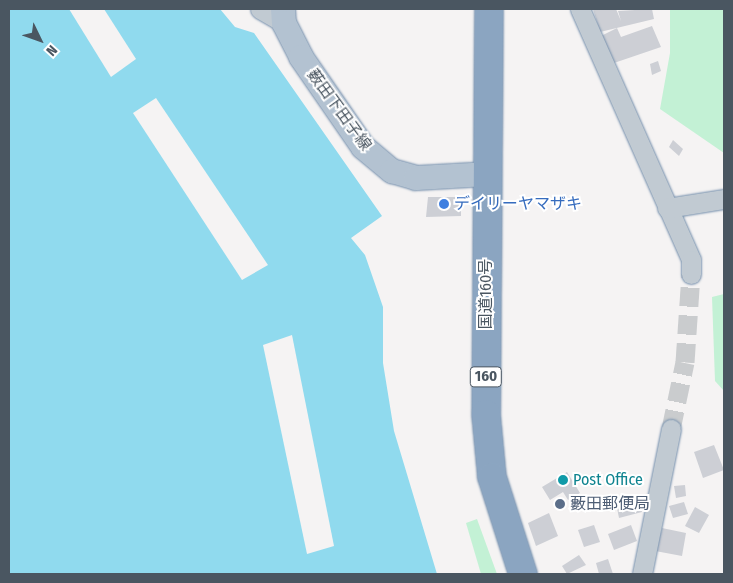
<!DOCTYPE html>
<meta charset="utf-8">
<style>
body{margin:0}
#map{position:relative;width:733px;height:583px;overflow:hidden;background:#f5f3f3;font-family:"Fira Sans Condensed","Noto Sans JP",sans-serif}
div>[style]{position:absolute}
.green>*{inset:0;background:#c3f1d5}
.water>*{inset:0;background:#90daee}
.pier>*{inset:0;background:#f5f3f3}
.building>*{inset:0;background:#cdcfd5}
.minor-tunnel>*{height:19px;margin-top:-9.5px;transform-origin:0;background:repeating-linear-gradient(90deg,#caccce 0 19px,transparent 0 28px)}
.roads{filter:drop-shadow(0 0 1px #7690ad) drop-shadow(0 0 1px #7690ad)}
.minor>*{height:19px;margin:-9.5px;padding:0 9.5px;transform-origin:9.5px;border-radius:9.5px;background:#c1cad2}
.major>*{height:24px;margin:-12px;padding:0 12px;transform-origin:12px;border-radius:12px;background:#b3c2d1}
.highway>*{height:28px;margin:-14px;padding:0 14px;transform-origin:14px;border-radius:14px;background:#8ba5c1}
.dots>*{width:14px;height:14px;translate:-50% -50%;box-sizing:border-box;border:2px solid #fff;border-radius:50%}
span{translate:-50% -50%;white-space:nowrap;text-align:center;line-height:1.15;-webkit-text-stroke:4px #fff;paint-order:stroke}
.shield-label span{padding:1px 4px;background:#fff;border:1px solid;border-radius:4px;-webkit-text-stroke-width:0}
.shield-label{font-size:15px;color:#4a5661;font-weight:700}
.street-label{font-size:16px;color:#4a5661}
.shop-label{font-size:16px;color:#366cbe}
.left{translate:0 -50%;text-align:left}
.culture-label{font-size:16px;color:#0d838f}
.service-label{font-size:16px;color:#4e5e75}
.frame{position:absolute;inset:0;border:10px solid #4a5661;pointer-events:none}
.north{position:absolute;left:15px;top:15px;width:50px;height:50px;-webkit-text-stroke:4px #fff;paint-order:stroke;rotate:132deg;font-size:14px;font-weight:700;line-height:20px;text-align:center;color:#4a5661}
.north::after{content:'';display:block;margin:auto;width:18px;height:22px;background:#4a5661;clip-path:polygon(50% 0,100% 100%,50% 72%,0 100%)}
</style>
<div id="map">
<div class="green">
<i style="clip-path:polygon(670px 9px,724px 9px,724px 153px,660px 109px,670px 53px)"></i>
<i style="clip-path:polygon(724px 294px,724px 391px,715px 381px,712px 297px)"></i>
<i style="clip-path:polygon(477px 519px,497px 574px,481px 574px,466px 523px)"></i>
</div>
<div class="water">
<i style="clip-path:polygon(9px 9px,220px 9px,235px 27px,254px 33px,382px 216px,351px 238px,365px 255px,383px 307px,383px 363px,394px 431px,437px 574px,9px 574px)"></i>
</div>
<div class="pier">
<i style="clip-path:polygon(69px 9px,104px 9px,136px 59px,111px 77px)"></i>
<i style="clip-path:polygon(156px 98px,268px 265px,242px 280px,133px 113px)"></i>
<i style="clip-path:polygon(292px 335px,334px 546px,307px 554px,263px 345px)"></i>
</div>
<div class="building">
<i style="clip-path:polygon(593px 9px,616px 9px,621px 21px,618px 11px,652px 9px,654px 19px,600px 32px)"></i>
<i style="clip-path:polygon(652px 26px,661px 47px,614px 63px,601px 36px,617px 28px,621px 37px)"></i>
<i style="clip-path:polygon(658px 61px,661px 71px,652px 75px,650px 64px)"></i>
<i style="clip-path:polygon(673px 140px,683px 149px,679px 156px,669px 147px)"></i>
<i style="clip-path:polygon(428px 197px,461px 197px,461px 216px,426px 217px)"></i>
<i style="clip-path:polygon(714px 445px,724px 470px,703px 478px,694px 452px)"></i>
<i style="clip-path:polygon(567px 472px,580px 493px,568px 500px,563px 492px,550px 500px,542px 487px)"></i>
<i style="clip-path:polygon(685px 485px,686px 496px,676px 498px,674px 486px)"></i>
<i style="clip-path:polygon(638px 497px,642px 512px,619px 518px,616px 503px)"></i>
<i style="clip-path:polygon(684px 502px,688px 514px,673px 518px,669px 506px)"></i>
<i style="clip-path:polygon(695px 507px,709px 515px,699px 533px,685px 526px)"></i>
<i style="clip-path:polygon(549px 513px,558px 536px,536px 546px,528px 523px)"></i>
<i style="clip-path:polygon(594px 525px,600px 542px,584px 547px,578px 530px)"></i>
<i style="clip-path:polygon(631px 525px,637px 541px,614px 550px,608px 534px)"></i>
<i style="clip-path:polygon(662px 528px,686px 533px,682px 556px,650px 550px,653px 532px,661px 533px)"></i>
<i style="clip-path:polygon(579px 555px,586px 565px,567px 574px,562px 566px)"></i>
<i style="clip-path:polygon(608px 559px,613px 574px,599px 574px,596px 563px)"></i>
</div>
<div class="minor-tunnel">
<i style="left:671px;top:429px;width:68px;rotate:-78.2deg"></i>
<i style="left:685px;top:362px;width:88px;rotate:-86.1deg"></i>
</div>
<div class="roads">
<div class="minor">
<i style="left:260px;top:9px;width:28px;rotate:30deg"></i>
<i style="left:580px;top:9px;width:274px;rotate:66.1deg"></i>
<i style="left:691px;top:260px;width:14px;rotate:90deg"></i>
<i style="left:667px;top:208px;width:58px;rotate:-9deg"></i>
<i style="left:642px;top:574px;width:148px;rotate:-78.7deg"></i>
</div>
<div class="major">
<i style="left:283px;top:9px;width:14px;rotate:86deg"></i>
<i style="left:284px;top:23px;width:38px;rotate:63deg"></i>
<i style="left:301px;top:57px;width:109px;rotate:55.4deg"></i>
<i style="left:363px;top:147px;width:38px;rotate:40deg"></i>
<i style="left:392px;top:171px;width:25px;rotate:16deg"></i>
<i style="left:416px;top:178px;width:71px;rotate:-3.2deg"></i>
</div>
<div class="highway">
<i style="left:489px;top:9px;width:405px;rotate:90.4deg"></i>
<i style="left:486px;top:414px;width:63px;rotate:84.6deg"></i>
<i style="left:492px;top:477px;width:102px;rotate:72.3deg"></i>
</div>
</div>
<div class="dots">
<i style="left:444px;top:204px;background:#3f7fe0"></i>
<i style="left:563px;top:480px;background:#0f9aa8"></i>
<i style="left:560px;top:504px;background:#5c6f8a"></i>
</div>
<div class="shield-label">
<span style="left:486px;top:377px">160</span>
</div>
<div class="street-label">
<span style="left:339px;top:110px;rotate:54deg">薮田下田子線</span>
<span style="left:486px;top:294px;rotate:-90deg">国道160号</span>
</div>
<div class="shop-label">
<span class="left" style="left:454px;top:204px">デイリーヤマザキ</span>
</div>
<div class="culture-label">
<span class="left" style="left:573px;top:480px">Post Office</span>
</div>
<div class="service-label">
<span class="left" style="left:570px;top:504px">藪田郵便局</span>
</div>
<div class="frame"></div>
<div class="north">N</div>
</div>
